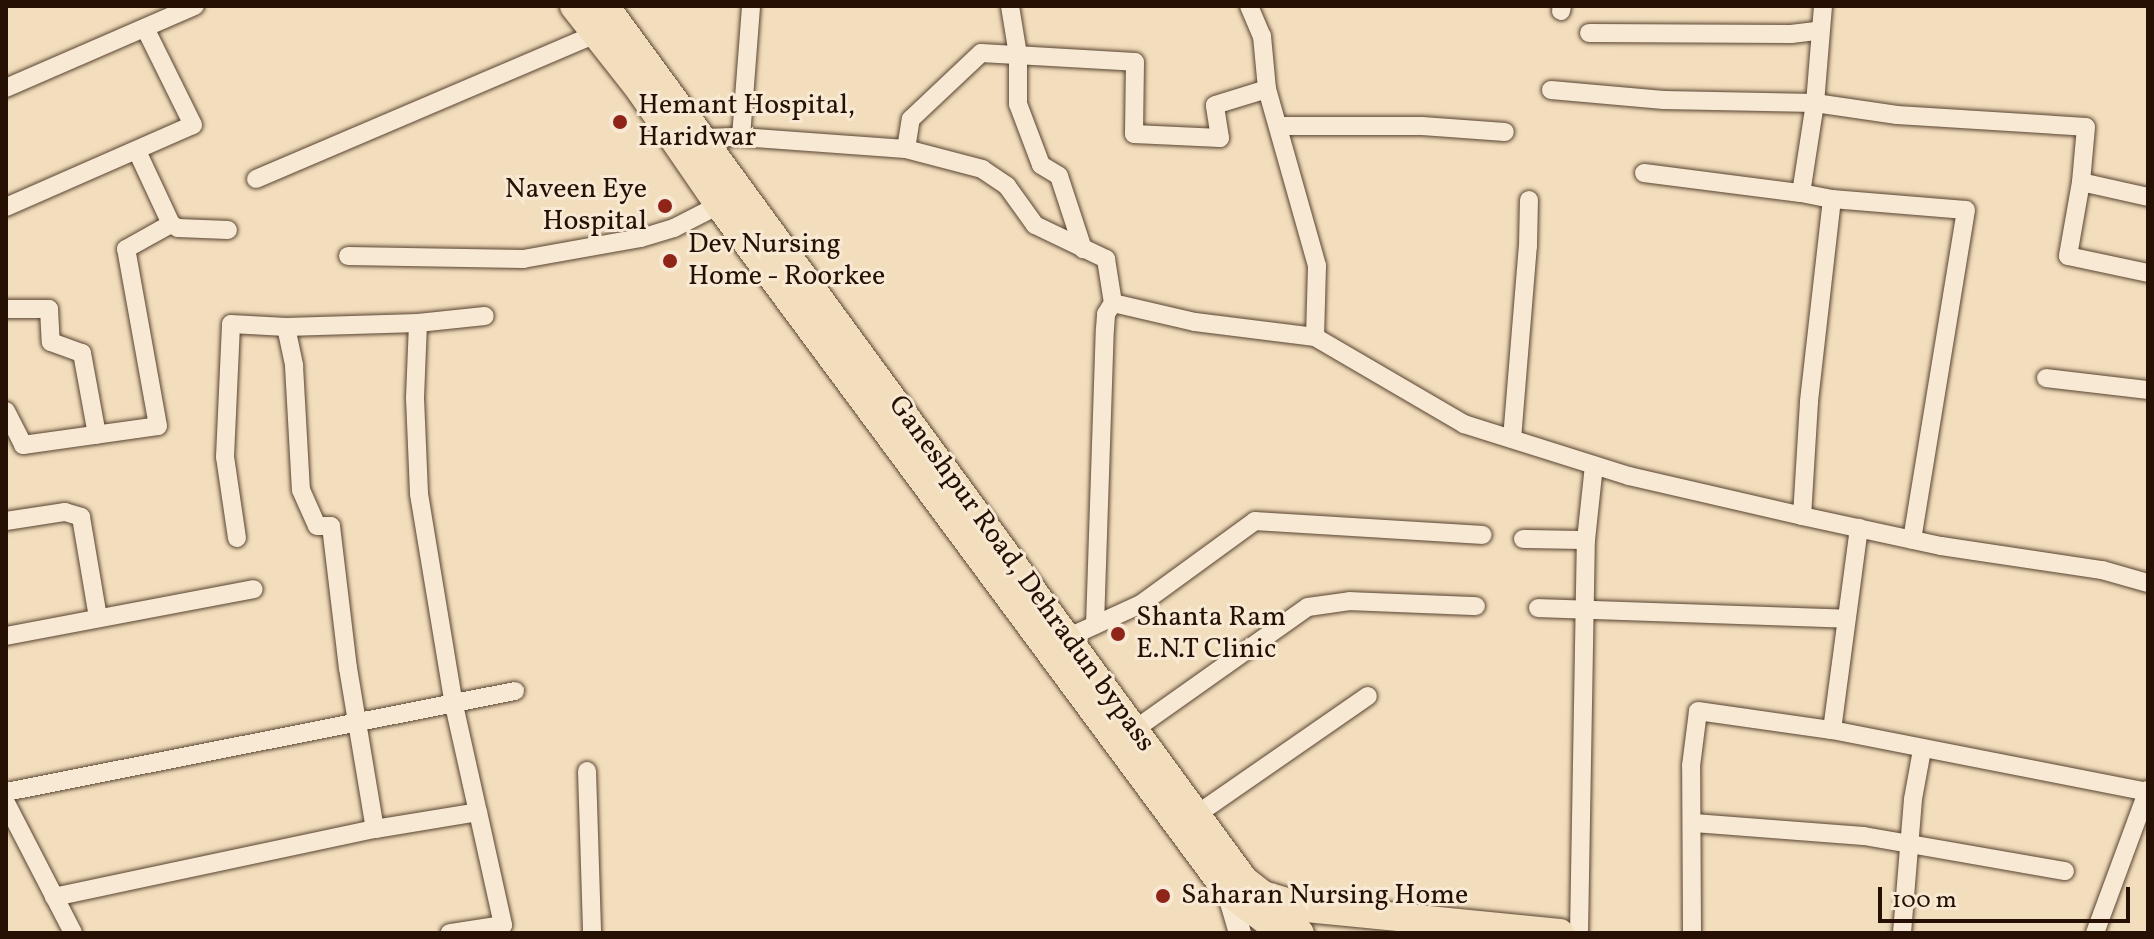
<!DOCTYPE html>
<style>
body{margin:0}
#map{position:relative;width:2154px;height:939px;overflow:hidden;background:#f2ddbc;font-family:Vollkorn,serif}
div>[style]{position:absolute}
.roads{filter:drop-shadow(0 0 2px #584331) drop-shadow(0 0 2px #584331)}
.minor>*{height:18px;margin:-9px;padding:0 9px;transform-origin:9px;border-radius:9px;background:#f7e9d3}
.tertiary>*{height:22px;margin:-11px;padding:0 11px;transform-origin:11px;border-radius:11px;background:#f7e9d3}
.primary>*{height:28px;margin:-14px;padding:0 14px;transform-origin:14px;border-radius:14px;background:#f2ddbc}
.dots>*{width:22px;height:22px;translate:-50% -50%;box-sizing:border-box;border:4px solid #f7e9d3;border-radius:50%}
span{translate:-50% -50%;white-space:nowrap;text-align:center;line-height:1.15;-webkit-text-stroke:6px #f7e9d3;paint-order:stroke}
.poi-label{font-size:28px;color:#251003}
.left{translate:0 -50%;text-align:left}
.right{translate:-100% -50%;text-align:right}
.street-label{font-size:28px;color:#251003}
.frame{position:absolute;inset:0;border:8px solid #251003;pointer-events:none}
.scale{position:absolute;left:1878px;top:887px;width:252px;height:36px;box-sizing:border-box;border:4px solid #251003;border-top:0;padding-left:10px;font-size:24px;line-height:28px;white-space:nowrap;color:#251003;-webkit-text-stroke:6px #f7e9d3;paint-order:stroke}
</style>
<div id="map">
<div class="roads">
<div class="minor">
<i style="left:1010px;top:6px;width:50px;rotate:80.7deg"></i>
<i style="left:1018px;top:55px;width:49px;rotate:90deg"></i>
<i style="left:1018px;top:104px;width:65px;rotate:69.3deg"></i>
<i style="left:1041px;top:165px;width:21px;rotate:31deg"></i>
<i style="left:1059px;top:176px;width:77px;rotate:71.8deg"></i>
<i style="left:1249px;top:6px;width:33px;rotate:67deg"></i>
<i style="left:1262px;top:36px;width:53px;rotate:84.6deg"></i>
<i style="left:1267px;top:89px;width:184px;rotate:74.2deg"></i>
<i style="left:1317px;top:266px;width:71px;rotate:91.6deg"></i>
<i style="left:1315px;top:337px;width:173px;rotate:30.3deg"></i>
<i style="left:1464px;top:424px;width:173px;rotate:17.5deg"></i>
<i style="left:1629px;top:476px;width:178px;rotate:13deg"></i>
<i style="left:1823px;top:6px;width:97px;rotate:94.7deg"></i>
<i style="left:1815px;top:103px;width:91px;rotate:98.8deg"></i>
<i style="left:1801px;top:193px;width:32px;rotate:11deg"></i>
<i style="left:1832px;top:199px;width:204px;rotate:96.5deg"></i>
<i style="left:1809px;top:402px;width:114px;rotate:93.5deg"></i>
<i style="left:1802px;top:516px;width:142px;rotate:12.2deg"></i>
<i style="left:1941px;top:546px;width:163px;rotate:8.5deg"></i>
<i style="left:2102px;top:570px;width:48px;rotate:15.8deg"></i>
<i style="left:1561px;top:11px;width:5px;rotate:-79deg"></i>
<i style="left:1589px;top:33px;width:202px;rotate:0.3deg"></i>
<i style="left:1791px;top:34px;width:25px;rotate:-7deg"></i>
<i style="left:1816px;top:31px;width:6px;rotate:-39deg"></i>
<i style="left:6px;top:88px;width:206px;rotate:-23.5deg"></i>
<i style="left:1551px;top:90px;width:113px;rotate:5.1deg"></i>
<i style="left:1664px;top:100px;width:151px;rotate:1.1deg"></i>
<i style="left:1815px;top:103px;width:83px;rotate:8.3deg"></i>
<i style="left:1897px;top:115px;width:189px;rotate:3.6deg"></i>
<i style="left:2086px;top:127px;width:55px;rotate:95.2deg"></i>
<i style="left:2081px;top:182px;width:75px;rotate:100deg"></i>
<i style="left:2068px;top:256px;width:82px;rotate:12deg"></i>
<i style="left:1278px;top:126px;width:144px"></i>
<i style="left:1422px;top:126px;width:83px;rotate:4.1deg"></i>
<i style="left:741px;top:137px;width:131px;rotate:-85.6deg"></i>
<i style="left:704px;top:138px;width:37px;rotate:-2deg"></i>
<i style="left:741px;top:137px;width:165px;rotate:4.2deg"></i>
<i style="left:906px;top:149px;width:79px;rotate:14.7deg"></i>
<i style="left:982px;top:169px;width:30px;rotate:34deg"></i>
<i style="left:1007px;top:186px;width:48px;rotate:54.3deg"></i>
<i style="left:1035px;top:225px;width:79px;rotate:25.6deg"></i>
<i style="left:1106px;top:259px;width:45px;rotate:81deg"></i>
<i style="left:906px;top:149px;width:30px;rotate:-81deg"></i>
<i style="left:911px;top:119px;width:96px;rotate:-43.3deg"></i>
<i style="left:981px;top:53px;width:154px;rotate:3.3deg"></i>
<i style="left:1135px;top:62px;width:72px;rotate:90.8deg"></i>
<i style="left:1134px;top:134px;width:86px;rotate:2.7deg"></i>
<i style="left:1220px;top:138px;width:33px;rotate:-99deg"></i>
<i style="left:1215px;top:105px;width:54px;rotate:-17.1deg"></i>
<i style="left:137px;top:151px;width:81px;rotate:65deg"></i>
<i style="left:171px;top:224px;width:8px;rotate:30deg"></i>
<i style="left:178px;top:228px;width:50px;rotate:2.3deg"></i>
<i style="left:1644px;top:173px;width:158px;rotate:7.3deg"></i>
<i style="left:256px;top:179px;width:370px;rotate:-23.1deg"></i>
<i style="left:2081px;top:182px;width:69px;rotate:12.6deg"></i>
<i style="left:1832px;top:199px;width:134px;rotate:4.7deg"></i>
<i style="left:1966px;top:210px;width:334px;rotate:99.3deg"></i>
<i style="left:6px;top:207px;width:204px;rotate:-23.7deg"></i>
<i style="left:193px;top:125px;width:106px;rotate:-116.3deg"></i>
<i style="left:348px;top:256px;width:175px;rotate:1deg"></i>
<i style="left:523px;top:259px;width:120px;rotate:-10.1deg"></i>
<i style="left:641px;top:238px;width:34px;rotate:-17deg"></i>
<i style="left:674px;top:228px;width:51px;rotate:-27.1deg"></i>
<i style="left:6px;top:309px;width:43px"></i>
<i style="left:49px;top:309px;width:33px;rotate:87deg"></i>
<i style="left:51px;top:342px;width:33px;rotate:20deg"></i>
<i style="left:82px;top:353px;width:83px;rotate:79.6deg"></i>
<i style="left:418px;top:323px;width:75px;rotate:92.3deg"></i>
<i style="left:415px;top:398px;width:96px;rotate:87.6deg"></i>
<i style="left:419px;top:494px;width:214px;rotate:80.6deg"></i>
<i style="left:454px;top:705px;width:110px;rotate:77.4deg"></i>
<i style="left:286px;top:327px;width:40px;rotate:78deg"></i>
<i style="left:294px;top:366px;width:124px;rotate:86.8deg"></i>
<i style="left:301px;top:490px;width:39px;rotate:66deg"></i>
<i style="left:317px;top:526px;width:14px"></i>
<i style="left:331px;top:526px;width:143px;rotate:83.2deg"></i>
<i style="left:348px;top:668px;width:163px;rotate:80.5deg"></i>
<i style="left:375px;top:829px;width:104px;rotate:-9.4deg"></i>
<i style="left:478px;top:812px;width:116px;rotate:77.5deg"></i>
<i style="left:503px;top:925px;width:54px;rotate:171.4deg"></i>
<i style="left:2046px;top:378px;width:103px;rotate:6.7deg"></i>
<i style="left:6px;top:411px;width:38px;rotate:63deg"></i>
<i style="left:23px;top:445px;width:136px;rotate:-8deg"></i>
<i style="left:158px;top:426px;width:180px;rotate:-100.2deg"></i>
<i style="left:126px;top:249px;width:51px;rotate:-29.1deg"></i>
<i style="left:1512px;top:439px;width:194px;rotate:-85.3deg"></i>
<i style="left:1528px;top:246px;width:46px;rotate:-88.8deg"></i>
<i style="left:6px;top:521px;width:60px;rotate:-8.7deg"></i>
<i style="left:65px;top:512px;width:17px;rotate:17deg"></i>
<i style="left:81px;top:517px;width:102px;rotate:80.4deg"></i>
<i style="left:237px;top:538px;width:82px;rotate:-98.4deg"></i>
<i style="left:225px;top:457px;width:133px;rotate:-87.4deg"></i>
<i style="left:231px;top:324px;width:55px;rotate:3.1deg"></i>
<i style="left:286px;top:327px;width:132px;rotate:-1.7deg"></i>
<i style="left:418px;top:323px;width:67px;rotate:-6deg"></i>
<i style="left:1523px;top:539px;width:63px;rotate:0.9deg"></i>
<i style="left:1538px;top:608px;width:308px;rotate:2deg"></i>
<i style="left:1095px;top:625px;width:296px;rotate:-88.1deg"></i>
<i style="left:1105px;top:329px;width:15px;rotate:-86deg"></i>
<i style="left:1106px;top:314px;width:13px;rotate:-58deg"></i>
<i style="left:1113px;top:303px;width:84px;rotate:13deg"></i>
<i style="left:1195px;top:322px;width:121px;rotate:7.1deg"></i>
<i style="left:6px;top:636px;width:252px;rotate:-10.7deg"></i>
<i style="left:1067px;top:638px;width:81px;rotate:-24.7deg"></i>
<i style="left:1141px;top:604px;width:141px;rotate:-36.1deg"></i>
<i style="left:1255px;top:521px;width:228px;rotate:3.5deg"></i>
<i style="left:1134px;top:730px;width:213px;rotate:-35.3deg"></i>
<i style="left:1308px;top:607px;width:42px;rotate:-8.1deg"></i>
<i style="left:1350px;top:601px;width:126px;rotate:2.3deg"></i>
<i style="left:1832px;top:730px;width:204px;rotate:-82.4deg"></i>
<i style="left:587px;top:771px;width:162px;rotate:88.2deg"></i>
<i style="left:6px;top:792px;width:519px;rotate:-11.22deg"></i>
<i style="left:6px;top:803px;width:146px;rotate:62.7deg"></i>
<i style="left:1196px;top:815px;width:209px;rotate:-34.7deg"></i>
<i style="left:1694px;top:823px;width:170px;rotate:4.4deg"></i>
<i style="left:1864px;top:836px;width:204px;rotate:9.9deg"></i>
<i style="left:54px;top:897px;width:328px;rotate:-12deg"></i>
<i style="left:1579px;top:933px;width:393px;rotate:-89deg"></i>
<i style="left:1586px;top:540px;width:75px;rotate:-83.9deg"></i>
<i style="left:1692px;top:933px;width:167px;rotate:-90.3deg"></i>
<i style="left:1691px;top:766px;width:55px;rotate:-82.7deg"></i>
<i style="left:1698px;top:711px;width:135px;rotate:8.1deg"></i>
<i style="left:1832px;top:730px;width:321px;rotate:11.1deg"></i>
<i style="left:1902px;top:933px;width:134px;rotate:-85.3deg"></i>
<i style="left:1913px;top:799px;width:50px;rotate:-79.6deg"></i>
<i style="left:2095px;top:933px;width:153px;rotate:-69.7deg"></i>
</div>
<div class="tertiary">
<i style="left:1228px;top:892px;width:43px;rotate:73.7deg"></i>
</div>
<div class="primary">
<i style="left:574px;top:6px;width:107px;rotate:51.8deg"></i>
<i style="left:640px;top:90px;width:140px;rotate:55.5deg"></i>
<i style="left:719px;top:205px;width:855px;rotate:53.47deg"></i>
<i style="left:1228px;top:892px;width:54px;rotate:36.7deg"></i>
<i style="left:1271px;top:924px;width:30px;rotate:17deg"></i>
<i style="left:605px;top:6px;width:1083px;rotate:53.83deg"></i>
<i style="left:1244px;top:880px;width:24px;rotate:38deg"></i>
<i style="left:1263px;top:895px;width:45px;rotate:16.8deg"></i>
<i style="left:1306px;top:908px;width:255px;rotate:5.6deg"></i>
</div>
</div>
<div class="dots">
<i style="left:620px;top:122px;background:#8f2418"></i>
<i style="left:665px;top:206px;background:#8f2418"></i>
<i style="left:670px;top:261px;background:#8f2418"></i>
<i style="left:1118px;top:634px;background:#8f2418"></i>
<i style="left:1163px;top:896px;background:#8f2418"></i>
</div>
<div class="poi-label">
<span class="left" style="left:638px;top:122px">Hemant Hospital,<br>Haridwar</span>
<span class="right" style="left:647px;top:206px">Naveen Eye<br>Hospital</span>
<span class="left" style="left:688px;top:261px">Dev Nursing<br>Home - Roorkee</span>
<span class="left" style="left:1136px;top:634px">Shanta Ram<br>E.N.T Clinic</span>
<span class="left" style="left:1181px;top:896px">Saharan Nursing Home</span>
</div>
<div class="street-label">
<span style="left:1021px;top:574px;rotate:54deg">Ganeshpur Road, Dehradun bypass</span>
</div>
<div class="frame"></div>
<div class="scale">100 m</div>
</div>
